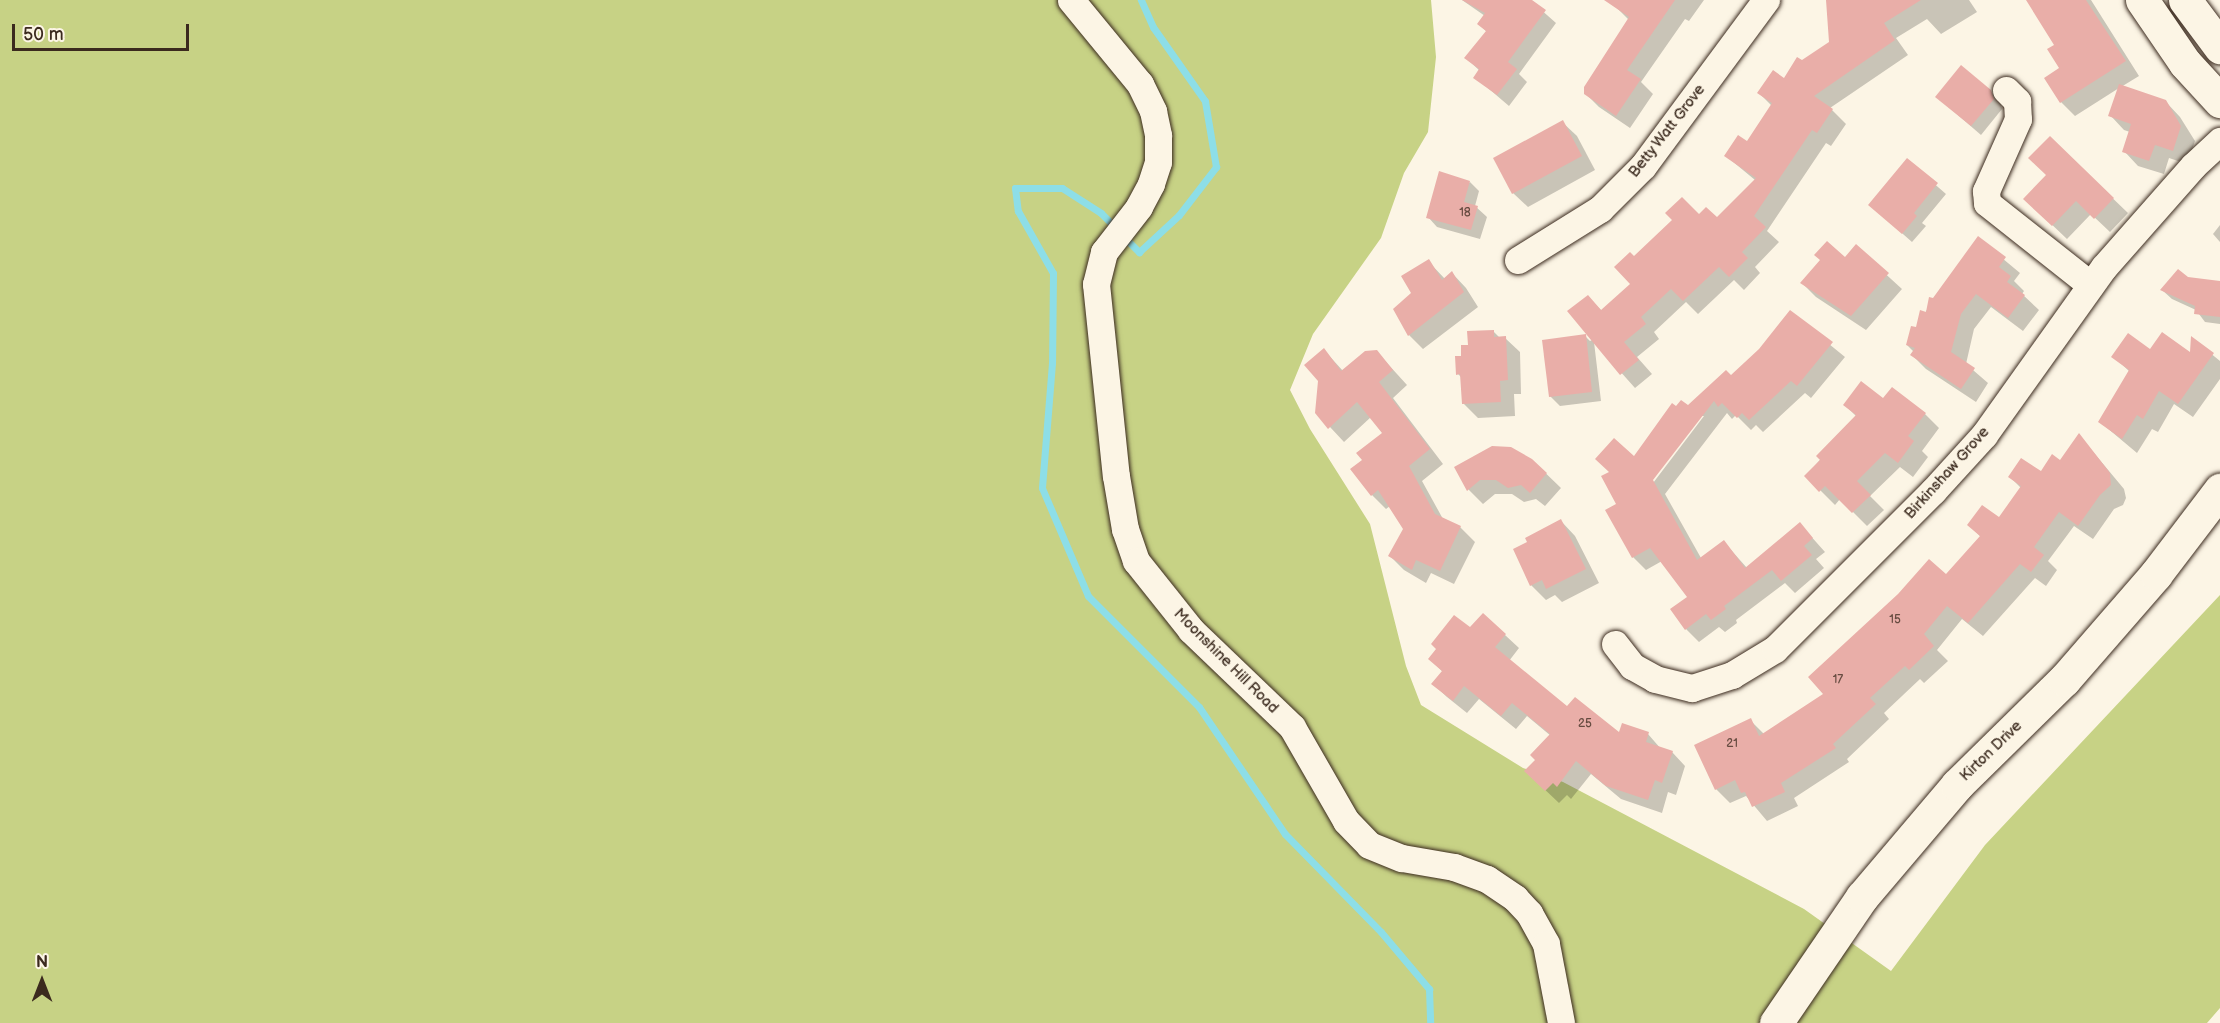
<!DOCTYPE html>
<style>
body{margin:0}
#map{position:relative;width:2220px;height:1023px;overflow:hidden;background:#fcf5e5;font-family:"Balsamiq Sans",sans-serif}
div>[style]{position:absolute}
.green>*{inset:0;background:#c7d285}
.shadow>*{inset:0;background:#0003}
.stream>*{height:7px;margin:-3.5px;padding:0 3.5px;transform-origin:3.5px;border-radius:3.5px;background:#8ddee7}
.building>*{inset:0;background:#e9aea8}
.roads{filter:drop-shadow(0 0 2px #3b2a1e) drop-shadow(0 0 2px #3b2a1e)}
.street>*{height:27px;margin:-13.5px;padding:0 13.5px;transform-origin:13.5px;border-radius:13.5px;background:#fcf5e5}
.secondary>*{height:33px;margin:-16.5px;padding:0 16.5px;transform-origin:16.5px;border-radius:16.5px;background:#fcf5e5}
span{translate:-50% -50%;white-space:nowrap;text-align:center;line-height:1.15;-webkit-text-stroke:4.5px #fcf5e5;paint-order:stroke}
.number-label{font-size:12px;color:#664b40}
.number-label span{-webkit-text-stroke-width:0}
.street-label{font-size:15px;color:#3b2a1e}
.north{position:absolute;left:12px;top:951px;width:60px;height:60px;-webkit-text-stroke:4px #fcf5e5;paint-order:stroke;rotate:0deg;font-size:16px;font-weight:700;line-height:24px;text-align:center;color:#3b2a1e}
.north::after{content:'';display:block;margin:auto;width:21px;height:27px;background:#3b2a1e;clip-path:polygon(50% 0,100% 100%,50% 72%,0 100%)}
.scale{position:absolute;left:12px;top:24px;width:177px;height:27px;box-sizing:border-box;border:3px solid #3b2a1e;border-top:0;padding-left:8px;font-size:18px;line-height:21px;white-space:nowrap;color:#3b2a1e;-webkit-text-stroke:4px #fcf5e5;paint-order:stroke}
</style>
<div id="map">
<div class="green">
<i style="clip-path:polygon(0 0,1431px 0,1436px 57px,1428px 132px,1404px 173px,1381px 238px,1313px 334px,1290px 390px,1310px 429px,1370px 524px,1406px 666px,1421px 705px,1523px 768px,1563px 782px,1804px 909px,1891px 971px,1985px 845px,2220px 595px,2220px 1008px,2207px 1023px,0 1023px)"></i>
</div>
<div class="shadow">
<i style="clip-path:polygon(1462px 0,1530px 0,1556px 23px,1519px 74px,1527px 82px,1509px 106px,1475px 77px,1480px 71px,1466px 58px,1487px 32px,1479px 24px,1485px 16px)"></i>
<i style="clip-path:polygon(1619px 0,1704px 0,1689px 21px,1685px 19px,1641px 82px,1653px 94px,1630px 128px,1599px 107px,1585px 93px,1629px 20px,1615px 6px)"></i>
<i style="clip-path:polygon(1828px 0,1969px 0,1977px 12px,1941px 34px,1927px 19px,1896px 38px,1908px 55px,1830px 108px,1846px 124px,1831px 146px,1826px 143px,1767px 231px,1779px 242px,1755px 267px,1760px 273px,1744px 290px,1734px 280px,1698px 314px,1686px 302px,1654px 332px,1659px 339px,1637px 357px,1652px 374px,1635px 388px,1594px 342px,1601px 401px,1560px 406px,1550px 396px,1585px 336px,1590px 341px,1592px 340px,1588px 297px,1602px 311px,1632px 284px,1634px 258px,1699px 216px,1717px 219px,1755px 180px,1726px 156px,1748px 143px,1772px 106px,1759px 93px,1784px 80px,1802px 62px,1830px 43px)"></i>
<i style="clip-path:polygon(2028px 0,2091px 0,2139px 76px,2121px 87px,2166px 102px,2180px 117px,2195px 141px,2187px 164px,2169px 158px,2164px 174px,2138px 166px,2124px 151px,2130px 132px,2124px 130px,2110px 115px,2119px 88px,2075px 116px,2061px 102px,2046px 78px,2061px 68px,2056px 45px)"></i>
<i style="clip-path:polygon(1990px 91px,2000px 101px,2002px 109px,1981px 135px,1937px 97px)"></i>
<i style="clip-path:polygon(1562px 122px,1577px 136px,1595px 170px,1528px 207px,1513px 193px)"></i>
<i style="clip-path:polygon(2050px 138px,2128px 213px,2110px 232px,2091px 214px,2067px 239px,2025px 199px,2047px 175px)"></i>
<i style="clip-path:polygon(1907px 160px,1946px 194px,1922px 223px,1926px 226px,1912px 242px,1870px 205px)"></i>
<i style="clip-path:polygon(1470px 182px,1479px 191px,1475px 206px,1487px 217px,1480px 239px,1437px 227px,1428px 217px)"></i>
<i style="clip-path:polygon(2220px 225px,2220px 242px,2213px 234px)"></i>
<i style="clip-path:polygon(1978px 238px,2020px 273px,2014px 281px,2024px 291px,2022px 294px,2039px 310px,2023px 331px,1991px 307px,1974px 329px,1966px 364px,1988px 383px,1976px 402px,1926px 369px,1912px 355px,1914px 352px,1907px 345px,1933px 299px)"></i>
<i style="clip-path:polygon(1856px 247px,1902px 289px,1866px 330px,1816px 297px,1802px 283px,1845px 259px)"></i>
<i style="clip-path:polygon(1428px 261px,1445px 279px,1452px 273px,1466px 288px,1478px 307px,1423px 349px,1409px 335px,1413px 294px)"></i>
<i style="clip-path:polygon(2187px 278px,2220px 282px,2220px 324px,2205px 322px,2196px 310px,2172px 299px,2162px 290px)"></i>
<i style="clip-path:polygon(evenodd,1791px 313px,1845px 357px,1811px 398px,1805px 393px,1763px 432px,1756px 425px,1751px 430px,1736px 415px,1732px 419px,1727px 413px,1665px 494px,1701px 558px,1724px 542px,1747px 568px,1800px 524px,1825px 552px,1816px 559px,1824px 568px,1795px 593px,1785px 583px,1736px 620px,1737px 623px,1725px 632px,1719px 627px,1699px 642px,1686px 629px,1689px 597px,1662px 561px,1646px 570px,1633px 557px,1618px 504px,1635px 458px,1676px 408px,1688px 407px,1731px 377px,1760px 350px,1791px 313px,1700px 416px,1704px 416px,1650px 487px,1647px 485px,1700px 416px)"></i>
<i style="clip-path:polygon(1493px 331px,1500px 338px,1505px 338px,1520px 352px,1521px 394px,1514px 394px,1515px 416px,1478px 418px,1463px 403px,1462px 378px,1458px 374px,1469px 346px)"></i>
<i style="clip-path:polygon(2193px 339px,2220px 361px,2220px 379px,2193px 417px,2174px 404px,2158px 432px,2152px 429px,2137px 453px,2100px 422px,2130px 372px,2113px 356px,2150px 351px,2191px 354px)"></i>
<i style="clip-path:polygon(1324px 350px,1343px 371px,1377px 352px,1407px 385px,1393px 398px,1443px 464px,1422px 481px,1443px 519px,1460px 527px,1475px 542px,1454px 584px,1431px 573px,1426px 583px,1404px 570px,1390px 556px,1405px 529px,1390px 506px,1386px 509px,1372px 495px,1364px 460px,1384px 433px,1371px 417px,1344px 442px,1316px 412px)"></i>
<i style="clip-path:polygon(1884px 400px,1925px 414px,1939px 428px,1922px 451px,1928px 457px,1913px 477px,1900px 467px,1870px 496px,1884px 510px,1867px 526px,1840px 499px,1835px 505px,1806px 476px,1857px 417px,1845px 405px)"></i>
<i style="clip-path:polygon(2079px 435px,2124px 489px,2126px 498px,2123px 505px,2114px 509px,2093px 539px,2074px 526px,2048px 561px,2057px 570px,2046px 586px,2035px 578px,1983px 636px,1962px 619px,1937px 650px,1948px 661px,1924px 683px,1920px 679px,1884px 713px,1889px 719px,1847px 759px,1849px 762px,1794px 798px,1798px 806px,1767px 821px,1746px 796px,1730px 803px,1716px 789px,1750px 720px,1764px 734px,1825px 694px,1946px 576px,1981px 537px,1969px 525px,1999px 519px,2021px 488px,2010px 477px,2041px 473px,2061px 462px)"></i>
<i style="clip-path:polygon(1532px 460px,1561px 488px,1545px 506px,1536px 499px,1524px 502px,1512px 494px,1495px 494px,1483px 504px,1469px 490px,1456px 467px)"></i>
<i style="clip-path:polygon(1561px 521px,1575px 536px,1599px 583px,1562px 602px,1555px 595px,1546px 600px,1531px 585px,1528px 543px)"></i>
<i style="clip-path:polygon(1470px 629px,1505px 635px,1519px 648px,1509px 661px,1567px 708px,1620px 734px,1648px 734px,1661px 749px,1672px 752px,1685px 766px,1676px 795px,1668px 792px,1662px 813px,1621px 799px,1591px 774px,1571px 799px,1567px 795px,1559px 803px,1540px 785px,1551px 736px,1527px 716px,1516px 729px,1479px 699px,1467px 713px,1447px 697px,1433px 684px,1443px 672px,1430px 659px)"></i>
</div>
<div class="stream">
<i style="left:1116px;top:228px;width:21px;rotate:-135deg"></i>
<i style="left:1101px;top:213px;width:46px;rotate:-147.3deg"></i>
<i style="left:1062px;top:188px;width:47px;rotate:180deg"></i>
<i style="left:1015px;top:188px;width:23px;rotate:83deg"></i>
<i style="left:1018px;top:211px;width:71px;rotate:60.6deg"></i>
<i style="left:1053px;top:273px;width:90px;rotate:90.6deg"></i>
<i style="left:1052px;top:363px;width:125px;rotate:94.6deg"></i>
<i style="left:1042px;top:488px;width:117px;rotate:66.9deg"></i>
<i style="left:1088px;top:596px;width:157px;rotate:45deg"></i>
<i style="left:1199px;top:707px;width:153px;rotate:55.9deg"></i>
<i style="left:1285px;top:834px;width:137px;rotate:45.6deg"></i>
<i style="left:1381px;top:932px;width:75px;rotate:49.9deg"></i>
<i style="left:1429px;top:989px;width:34px;rotate:88deg"></i>
<i style="left:1123px;top:236px;width:23px;rotate:45deg"></i>
<i style="left:1139px;top:252px;width:54px;rotate:-42.8deg"></i>
<i style="left:1179px;top:215px;width:61px;rotate:-52.4deg"></i>
<i style="left:1216px;top:167px;width:67px;rotate:-99.5deg"></i>
<i style="left:1205px;top:101px;width:90px;rotate:-125.1deg"></i>
<i style="left:1153px;top:27px;width:30px;rotate:-114deg"></i>
</div>
<div class="building">
<i style="clip-path:polygon(1462px 0,1532px 0,1546px 10px,1508px 62px,1517px 69px,1497px 95px,1473px 78px,1479px 69px,1464px 58px,1486px 31px,1477px 24px,1485px 13px)"></i>
<i style="clip-path:polygon(1604px 0,1675px 0,1627px 70px,1641px 79px,1616px 116px,1584px 94px,1584px 87px,1629px 17px)"></i>
<i style="clip-path:polygon(1826px 0,1921px 0,1884px 23px,1895px 40px,1814px 96px,1833px 109px,1817px 133px,1812px 130px,1754px 216px,1766px 227px,1742px 252px,1748px 258px,1729px 277px,1719px 267px,1683px 301px,1671px 289px,1641px 317px,1646px 324px,1624px 342px,1639px 360px,1620px 375px,1567px 311px,1588px 295px,1601px 310px,1630px 284px,1614px 267px,1630px 252px,1634px 256px,1672px 220px,1665px 213px,1682px 197px,1699px 214px,1706px 207px,1717px 217px,1756px 178px,1724px 156px,1738px 135px,1747px 141px,1772px 103px,1757px 93px,1773px 70px,1784px 78px,1797px 57px,1802px 60px,1829px 42px)"></i>
<i style="clip-path:polygon(2026px 0,2086px 0,2126px 61px,2060px 103px,2044px 78px,2059px 68px,2047px 49px,2054px 45px)"></i>
<i style="clip-path:polygon(1961px 65px,1991px 90px,1994px 99px,1971px 126px,1935px 97px)"></i>
<i style="clip-path:polygon(2119px 84px,2166px 100px,2181px 126px,2173px 151px,2155px 145px,2149px 161px,2122px 152px,2131px 124px,2108px 116px)"></i>
<i style="clip-path:polygon(1563px 120px,1582px 156px,1512px 194px,1493px 158px)"></i>
<i style="clip-path:polygon(2050px 136px,2114px 198px,2094px 219px,2076px 201px,2052px 226px,2023px 199px,2046px 175px,2028px 158px)"></i>
<i style="clip-path:polygon(1907px 158px,1938px 183px,1914px 213px,1917px 216px,1902px 234px,1868px 205px)"></i>
<i style="clip-path:polygon(1439px 171px,1470px 181px,1464px 202px,1478px 206px,1471px 230px,1426px 218px)"></i>
<i style="clip-path:polygon(1978px 236px,2006px 257px,1999px 267px,2011px 276px,2007px 282px,2025px 295px,2008px 318px,1976px 294px,1961px 314px,1951px 352px,1975px 368px,1961px 389px,1910px 355px,1915px 348px,1906px 345px,1911px 326px,1916px 327px,1920px 310px,1926px 312px,1929px 297px,1933px 298px)"></i>
<i style="clip-path:polygon(1827px 241px,1845px 257px,1856px 244px,1889px 273px,1851px 316px,1800px 283px,1820px 260px,1814px 255px)"></i>
<i style="clip-path:polygon(1429px 259px,1442px 280px,1452px 271px,1464px 292px,1408px 336px,1393px 309px,1411px 293px,1401px 276px)"></i>
<i style="clip-path:polygon(2178px 269px,2188px 277px,2220px 281px,2220px 317px,2194px 314px,2195px 306px,2160px 290px)"></i>
<i style="clip-path:polygon(1790px 310px,1833px 342px,1797px 386px,1791px 381px,1749px 420px,1742px 413px,1737px 418px,1722px 403px,1718px 407px,1714px 401px,1653px 480px,1697px 560px,1724px 540px,1745px 568px,1800px 522px,1813px 538px,1804px 546px,1812px 555px,1781px 581px,1772px 570px,1724px 606px,1726px 609px,1711px 620px,1706px 614px,1685px 630px,1670px 609px,1687px 597px,1650px 548px,1632px 558px,1605px 510px,1616px 504px,1601px 476px,1609px 472px,1595px 459px,1614px 438px,1634px 456px,1672px 403px,1676px 406px,1681px 400px,1688px 405px,1726px 370px,1731px 375px,1759px 349px)"></i>
<i style="clip-path:polygon(1494px 330px,1494px 337px,1506px 336px,1508px 380px,1500px 381px,1501px 402px,1462px 404px,1460px 374px,1456px 375px,1455px 356px,1461px 356px,1461px 345px,1468px 345px,1467px 331px)"></i>
<i style="clip-path:polygon(2162px 332px,2190px 352px,2191px 336px,2214px 353px,2178px 404px,2159px 391px,2143px 419px,2137px 415px,2122px 439px,2098px 422px,2129px 370px,2111px 357px,2128px 333px,2150px 349px)"></i>
<i style="clip-path:polygon(1586px 334px,1592px 392px,1549px 397px,1542px 340px)"></i>
<i style="clip-path:polygon(1324px 348px,1341px 371px,1365px 351px,1377px 350px,1393px 370px,1379px 382px,1430px 449px,1409px 466px,1435px 514px,1461px 526px,1440px 571px,1416px 560px,1412px 570px,1388px 556px,1403px 529px,1378px 490px,1371px 496px,1350px 469px,1362px 460px,1356px 453px,1382px 433px,1357px 402px,1328px 429px,1315px 413px,1318px 381px,1304px 365px)"></i>
<i style="clip-path:polygon(1861px 381px,1883px 398px,1892px 387px,1926px 413px,1908px 436px,1914px 441px,1898px 463px,1885px 453px,1857px 481px,1871px 495px,1852px 513px,1825px 486px,1819px 492px,1804px 476px,1820px 460px,1816px 456px,1856px 415px,1843px 405px)"></i>
<i style="clip-path:polygon(2079px 433px,2110px 473px,2111px 485px,2100px 495px,2078px 526px,2059px 512px,2034px 547px,2044px 555px,2031px 572px,2020px 564px,1968px 623px,1947px 606px,1924px 634px,1934px 646px,1909px 670px,1905px 666px,1870px 698px,1876px 704px,1833px 744px,1836px 748px,1781px 783px,1785px 792px,1752px 807px,1745px 792px,1741px 793px,1735px 780px,1715px 790px,1694px 745px,1751px 718px,1759px 736px,1823px 694px,1808px 677px,1898px 594px,1929px 559px,1946px 574px,1980px 536px,1967px 525px,1982px 505px,1999px 517px,2021px 486px,2008px 477px,2021px 458px,2041px 471px,2052px 454px,2060px 460px)"></i>
<i style="clip-path:polygon(1492px 446px,1511px 447px,1532px 459px,1547px 473px,1530px 493px,1521px 485px,1508px 488px,1496px 480px,1480px 480px,1467px 491px,1454px 467px)"></i>
<i style="clip-path:polygon(1561px 519px,1586px 569px,1546px 589px,1542px 580px,1530px 586px,1513px 549px,1527px 542px,1525px 538px)"></i>
<i style="clip-path:polygon(1483px 613px,1506px 634px,1495px 647px,1567px 706px,1575px 697px,1619px 732px,1622px 723px,1649px 732px,1646px 742px,1673px 751px,1662px 783px,1655px 780px,1648px 800px,1606px 786px,1576px 761px,1557px 787px,1553px 783px,1545px 791px,1524px 771px,1535px 760px,1530px 755px,1550px 734px,1512px 703px,1501px 716px,1464px 686px,1453px 701px,1431px 684px,1442px 671px,1428px 659px,1436px 649px,1431px 644px,1454px 615px,1470px 627px)"></i>
</div>
<div class="roads">
<div class="street">
<i style="left:1071px;top:0;width:109px;rotate:50.6deg"></i>
<i style="left:1140px;top:84px;width:30px;rotate:64deg"></i>
<i style="left:1153px;top:111px;width:25px;rotate:78deg"></i>
<i style="left:1158px;top:135px;width:27px;rotate:90deg"></i>
<i style="left:1158px;top:162px;width:23px;rotate:108deg"></i>
<i style="left:1151px;top:184px;width:26px;rotate:118deg"></i>
<i style="left:1139px;top:207px;width:57px;rotate:127.9deg"></i>
<i style="left:1104px;top:252px;width:33px;rotate:104deg"></i>
<i style="left:1096px;top:284px;width:193px;rotate:84.1deg"></i>
<i style="left:1116px;top:476px;width:54px;rotate:80.4deg"></i>
<i style="left:1125px;top:529px;width:34px;rotate:71deg"></i>
<i style="left:1136px;top:561px;width:88px;rotate:51.4deg"></i>
<i style="left:1191px;top:630px;width:140px;rotate:43.8deg"></i>
<i style="left:1292px;top:727px;width:108px;rotate:60.1deg"></i>
<i style="left:1346px;top:821px;width:33px;rotate:46deg"></i>
<i style="left:1369px;top:845px;width:35px;rotate:22deg"></i>
<i style="left:1402px;top:858px;width:53px;rotate:9.8deg"></i>
<i style="left:1454px;top:867px;width:35px;rotate:20deg"></i>
<i style="left:1487px;top:879px;width:34px;rotate:34deg"></i>
<i style="left:1515px;top:898px;width:21px;rotate:47deg"></i>
<i style="left:1529px;top:913px;width:35px;rotate:61deg"></i>
<i style="left:1546px;top:944px;width:80px;rotate:79.2deg"></i>
<i style="left:2006px;top:90px;width:16px;rotate:45deg"></i>
<i style="left:2017px;top:101px;width:18px;rotate:87deg"></i>
<i style="left:2018px;top:119px;width:79px;rotate:114deg"></i>
<i style="left:1986px;top:191px;width:12px;rotate:85deg"></i>
<i style="left:1987px;top:203px;width:132px;rotate:38.3deg"></i>
<i style="left:1518px;top:260px;width:97px;rotate:-31.9deg"></i>
<i style="left:1600px;top:209px;width:61px;rotate:-45deg"></i>
<i style="left:1643px;top:166px;width:207px;rotate:-53.5deg"></i>
<i style="left:1615px;top:644px;width:28px;rotate:52deg"></i>
<i style="left:1632px;top:666px;width:26px;rotate:29deg"></i>
<i style="left:1655px;top:679px;width:38px;rotate:14deg"></i>
<i style="left:1692px;top:688px;width:42px;rotate:-18deg"></i>
<i style="left:1732px;top:675px;width:50px;rotate:-31.2deg"></i>
<i style="left:1775px;top:649px;width:223px;rotate:-45deg"></i>
<i style="left:1933px;top:491px;width:76px;rotate:-47.7deg"></i>
<i style="left:1984px;top:435px;width:206px;rotate:-54.5deg"></i>
<i style="left:2104px;top:267px;width:135px;rotate:-48.6deg"></i>
<i style="left:2193px;top:166px;width:37px;rotate:-43deg"></i>
</div>
<div class="secondary">
<i style="left:2142px;top:0;width:76px;rotate:55.7deg"></i>
<i style="left:2185px;top:63px;width:52px;rotate:47.4deg"></i>
<i style="left:2185px;top:0;width:59px;rotate:53.3deg"></i>
<i style="left:1776px;top:1023px;width:153px;rotate:-55.7deg"></i>
<i style="left:1862px;top:897px;width:147px;rotate:-49.7deg"></i>
<i style="left:1957px;top:785px;width:150px;rotate:-44.5deg"></i>
<i style="left:2064px;top:680px;width:140px;rotate:-49deg"></i>
<i style="left:2156px;top:574px;width:106px;rotate:-52.7deg"></i>
</div>
</div>
<div class="number-label">
<span style="left:1465px;top:213px">18</span>
<span style="left:1895px;top:620px">15</span>
<span style="left:1838px;top:680px">17</span>
<span style="left:1585px;top:724px">25</span>
<span style="left:1732px;top:744px">21</span>
</div>
<div class="street-label">
<span style="left:1667px;top:131px;rotate:-52deg">Betty Watt Grove</span>
<span style="left:1947px;top:473px;rotate:-48deg">Birkinshaw Grove</span>
<span style="left:1226px;top:661px;rotate:45deg">Moonshine Hill Road</span>
<span style="left:1991px;top:751px;rotate:-44deg">Kirton Drive</span>
</div>
<div class="north">N</div>
<div class="scale">50 m</div>
</div>
